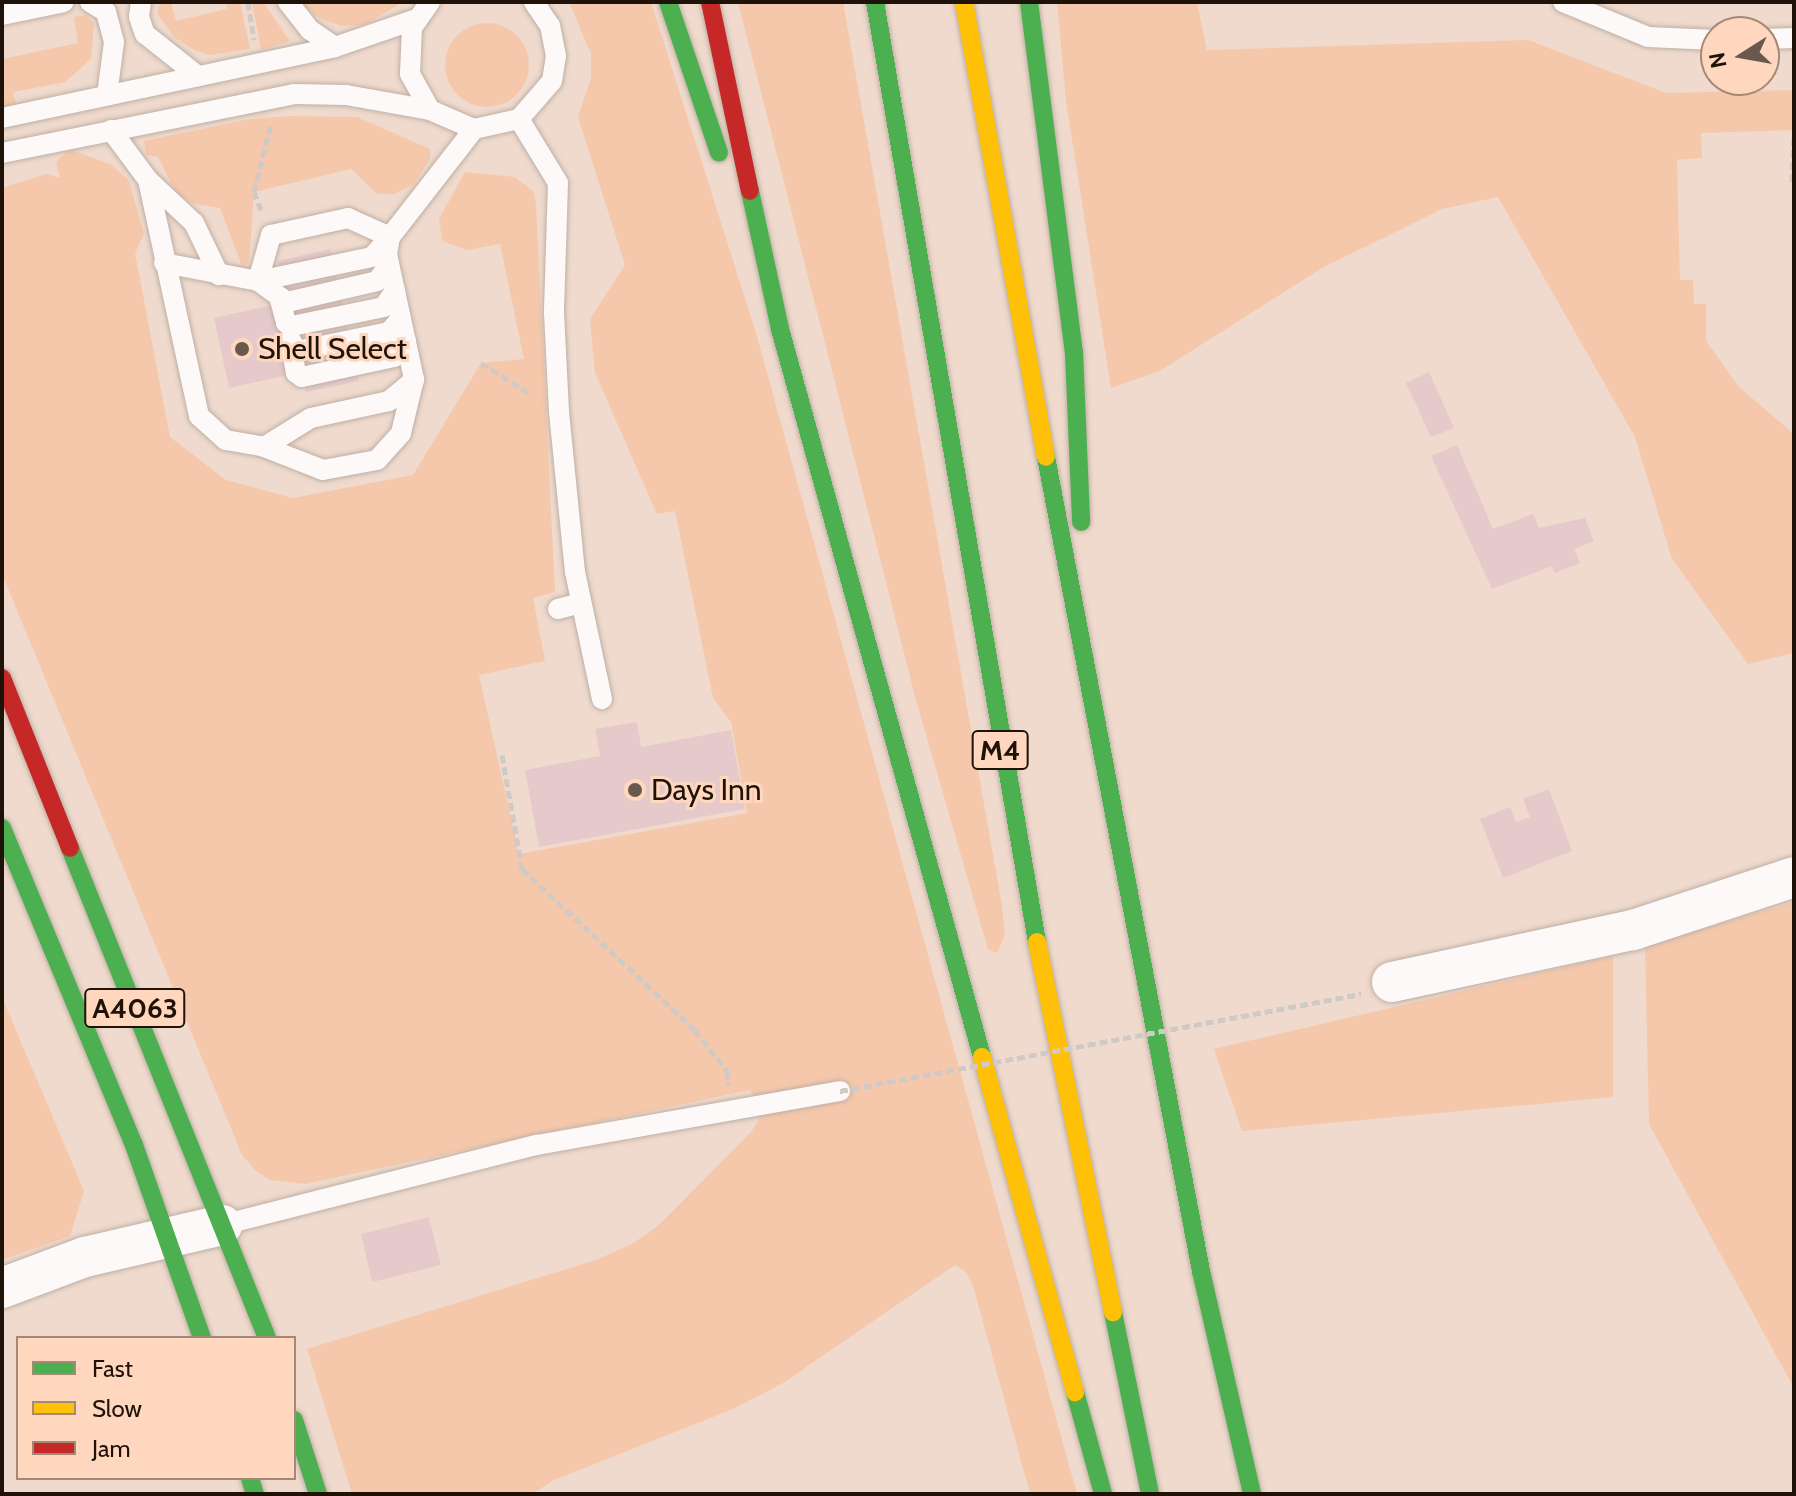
<!DOCTYPE html>
<style>
body{margin:0}
#map{position:relative;width:1796px;height:1496px;overflow:hidden;background:#efdacd;font-family:Cabin,sans-serif}
div>[style]{position:absolute}
.green>*{inset:0;background:#f5c8ab}
.round{border-radius:50%}
.building>*{inset:0;background:#e6cacb}
.path>*{height:5px;margin-top:-2.5px;transform-origin:0;background:repeating-linear-gradient(90deg,#d0cac6 0 8px,transparent 0 12px)}
.roads{filter:drop-shadow(0 0 2px #bfafa4) drop-shadow(0 0 2px #bfafa4)}
.lane>*{height:20px;margin:-10px;padding:0 10px;transform-origin:10px;border-radius:10px;background:#fdf9f8}
.street>*{height:40px;margin:-20px;padding:0 20px;transform-origin:20px;border-radius:20px;background:#fdf9f8}
.fast>*{height:18px;margin:-9px;padding:0 9px;transform-origin:9px;border-radius:9px;background:#4caf50}
.slow>*{height:18px;margin:-9px;padding:0 9px;transform-origin:9px;border-radius:9px;background:#ffc107}
.jam>*{height:18px;margin:-9px;padding:0 9px;transform-origin:9px;border-radius:9px;background:#c62828}
.path-bridge>*{height:5px;margin-top:-2.5px;transform-origin:0;background:repeating-linear-gradient(90deg,#d0cac6 0 8px,transparent 0 12px)}
.dots>*{width:22px;height:22px;translate:-50% -50%;box-sizing:border-box;border:4px solid #fed7be;border-radius:50%}
span{translate:-50% -50%;white-space:nowrap;text-align:center;line-height:1.15;-webkit-text-stroke:6px #fed7be;paint-order:stroke}
.shield-label span{padding:2px 6px;background:#fed7be;border:2px solid;border-radius:6px;-webkit-text-stroke-width:0}
.shield-label{font-size:28px;color:#1f1209;font-weight:700}
.poi-label{font-size:30px;color:#1f1209}
.left{translate:0 -50%;text-align:left}
.frame{position:absolute;inset:0;border:4px solid #1f1209;pointer-events:none}
.legend{position:absolute;left:16px;top:1336px;width:280px;height:144px;box-sizing:border-box;background:#fed7be;border:2px solid #a58876;margin:0;padding:10px 14px;list-style:none;font-size:24px;color:#1f1209}
.legend li{display:flex;align-items:center;gap:16px;height:40px}
.legend b{width:40px;border:2px solid #a58876}
.north{position:absolute;left:1700px;top:16px;width:80px;height:80px;box-sizing:border-box;background:#fed7be;border:2px solid #a58876;border-radius:50%;rotate:259deg;font-size:22px;font-weight:700;line-height:32px;text-align:center;color:#1f1209}
.north::after{content:'';display:block;margin:auto;width:28px;height:36px;background:#68584e;clip-path:polygon(50% 0,100% 100%,50% 72%,0 100%)}
</style>
<div id="map">
<div class="green">
<i style="clip-path:polygon(160px 2px,171px 2px,176px 21px,227px 9px,226px 2px,240px 2px,250px 49px,210px 55px,194px 50px,174px 37px,157px 13px)"></i>
<i style="clip-path:polygon(252px 2px,263px 2px,290px 41px,261px 50px)"></i>
<i style="clip-path:polygon(299px 2px,403px 2px,364px 25px,342px 26px,319px 18px)"></i>
<i style="clip-path:polygon(569px 2px,651px 2px,756px 333px,1077px 1494px,1030px 1494px,974px 1289px,967px 1273px,955px 1265px,783px 1383px,733px 1409px,554px 1480px,532px 1494px,352px 1494px,307px 1349px,596px 1260px,632px 1244px,659px 1225px,751px 1132px,759px 1120px,758px 1106px,750px 1090px,305px 1184px,270px 1180px,256px 1171px,242px 1155px,2px 574px,2px 188px,46px 174px,60px 178px,56px 162px,69px 149px,112px 165px,129px 181px,144px 234px,135px 253px,170px 437px,226px 480px,293px 498px,413px 475px,481px 363px,524px 359px,500px 244px,467px 250px,442px 241px,439px 219px,465px 172px,515px 177px,534px 192px,536px 205px,555px 592px,533px 598px,545px 661px,479px 675px,519px 854px,747px 813px,731px 722px,713px 698px,675px 511px,657px 514px,595px 373px,590px 319px,625px 265px,578px 117px,591px 78px,591px 54px)"></i>
<i style="clip-path:polygon(738px 2px,843px 2px,1002px 906px,1005px 935px,997px 953px,988px 949px,916px 700px)"></i>
<i style="clip-path:polygon(1057px 2px,1197px 2px,1207px 50px,1528px 40px,1666px 93px,1794px 90px,1794px 130px,1701px 133px,1702px 158px,1677px 160px,1680px 280px,1693px 280px,1694px 304px,1706px 304px,1706px 341px,1739px 387px,1794px 434px,1794px 653px,1748px 664px,1672px 559px,1635px 437px,1498px 197px,1442px 209px,1322px 268px,1160px 371px,1111px 388px,1066px 101px)"></i>
<i style="clip-path:polygon(86px 15px,94px 23px,91px 59px,65px 82px,13px 92px,19px 114px,2px 118px,2px 59px,78px 43px,74px 17px)"></i>
<i class="round" style="left:445px;top:23px;width:84px;height:84px"></i>
<i style="clip-path:polygon(292px 116px,357px 117px,430px 149px,430px 159px,414px 184px,394px 194px,377px 194px,351px 169px,254px 192px,249px 263px,242px 266px,220px 208px,194px 204px,175px 191px,158px 157px,146px 155px,144px 141px,250px 119px)"></i>
<i style="clip-path:polygon(1794px 902px,1794px 1388px,1649px 1124px,1645px 946px)"></i>
<i style="clip-path:polygon(1613px 956px,1613px 1097px,1242px 1131px,1214px 1049px)"></i>
<i style="clip-path:polygon(2px 997px,84px 1191px,70px 1236px,2px 1260px)"></i>
</div>
<div class="building">
<i style="clip-path:polygon(330px 249px,359px 381px,306px 392px,301px 372px,229px 388px,214px 318px,287px 302px,278px 261px)"></i>
<i style="clip-path:polygon(1429px 372px,1454px 428px,1431px 437px,1406px 383px)"></i>
<i style="clip-path:polygon(1457px 445px,1493px 529px,1533px 514px,1539px 528px,1585px 518px,1594px 541px,1574px 549px,1580px 563px,1555px 573px,1552px 566px,1492px 589px,1431px 456px)"></i>
<i style="clip-path:polygon(637px 722px,641px 747px,731px 730px,745px 809px,539px 847px,525px 770px,600px 756px,595px 729px)"></i>
<i style="clip-path:polygon(1549px 789px,1572px 851px,1503px 878px,1480px 819px,1510px 807px,1516px 822px,1530px 817px,1523px 799px)"></i>
<i style="clip-path:polygon(429px 1217px,441px 1265px,372px 1282px,361px 1234px)"></i>
</div>
<div class="path">
<i style="left:248px;top:2px;width:38px;rotate:81deg"></i>
<i style="left:1792px;top:182px;width:46px;rotate:-87.5deg"></i>
<i style="left:261px;top:210px;width:19px;rotate:-111deg"></i>
<i style="left:254px;top:192px;width:70px;rotate:-76deg"></i>
<i style="left:481px;top:363px;width:59px;rotate:31.8deg"></i>
<i style="left:502px;top:755px;width:116px;rotate:80deg"></i>
<i style="left:522px;top:869px;width:236px;rotate:42.9deg"></i>
<i style="left:695px;top:1030px;width:52px;rotate:52deg"></i>
<i style="left:727px;top:1071px;width:15px;rotate:86deg"></i>
</div>
<div class="roads">
<div class="lane">
<i style="left:90px;top:2px;width:19px;rotate:32deg"></i>
<i style="left:106px;top:12px;width:31px;rotate:75deg"></i>
<i style="left:114px;top:42px;width:53px;rotate:97.5deg"></i>
<i style="left:141px;top:2px;width:15px;rotate:98deg"></i>
<i style="left:139px;top:17px;width:18px;rotate:71deg"></i>
<i style="left:145px;top:34px;width:68px;rotate:38.4deg"></i>
<i style="left:288px;top:2px;width:36px;rotate:52deg"></i>
<i style="left:310px;top:30px;width:30px;rotate:34deg"></i>
<i style="left:430px;top:2px;width:32px;rotate:125deg"></i>
<i style="left:412px;top:28px;width:46px;rotate:92.5deg"></i>
<i style="left:410px;top:74px;width:41px;rotate:60.9deg"></i>
<i style="left:430px;top:110px;width:48px;rotate:23.4deg"></i>
<i style="left:474px;top:129px;width:46px;rotate:-12.5deg"></i>
<i style="left:519px;top:119px;width:50px;rotate:-49deg"></i>
<i style="left:552px;top:81px;width:25px;rotate:-81deg"></i>
<i style="left:556px;top:56px;width:31px;rotate:-101deg"></i>
<i style="left:550px;top:26px;width:29px;rotate:-124deg"></i>
<i style="left:1563px;top:2px;width:92px;rotate:22.4deg"></i>
<i style="left:1648px;top:37px;width:68px;rotate:2.5deg"></i>
<i style="left:2px;top:15px;width:63px;rotate:-11.8deg"></i>
<i style="left:1764px;top:39px;width:30px;rotate:-2deg"></i>
<i style="left:2px;top:118px;width:340px;rotate:-12deg"></i>
<i style="left:335px;top:47px;width:87px;rotate:-18.9deg"></i>
<i style="left:519px;top:119px;width:75px;rotate:58.6deg"></i>
<i style="left:558px;top:183px;width:130px;rotate:91.8deg"></i>
<i style="left:554px;top:313px;width:99px;rotate:87.1deg"></i>
<i style="left:559px;top:412px;width:161px;rotate:84.3deg"></i>
<i style="left:575px;top:572px;width:130px;rotate:78deg"></i>
<i style="left:111px;top:130px;width:62px;rotate:53.5deg"></i>
<i style="left:148px;top:180px;width:241px;rotate:77.8deg"></i>
<i style="left:199px;top:416px;width:36px;rotate:42deg"></i>
<i style="left:226px;top:440px;width:39px;rotate:10deg"></i>
<i style="left:264px;top:447px;width:63px;rotate:21.3deg"></i>
<i style="left:323px;top:470px;width:55px;rotate:-10.5deg"></i>
<i style="left:377px;top:460px;width:36px;rotate:-48deg"></i>
<i style="left:401px;top:433px;width:56px;rotate:-76.5deg"></i>
<i style="left:414px;top:379px;width:128px;rotate:-102.2deg"></i>
<i style="left:387px;top:254px;width:17px;rotate:-80deg"></i>
<i style="left:390px;top:237px;width:137px;rotate:-52.1deg"></i>
<i style="left:2px;top:153px;width:298px;rotate:-11.4deg"></i>
<i style="left:294px;top:94px;width:52px;rotate:1.1deg"></i>
<i style="left:346px;top:95px;width:85px;rotate:10.1deg"></i>
<i style="left:148px;top:180px;width:63px;rotate:43.1deg"></i>
<i style="left:194px;top:223px;width:58px;rotate:64.3deg"></i>
<i style="left:164px;top:263px;width:96px;rotate:10.8deg"></i>
<i style="left:258px;top:281px;width:48px;rotate:-74.2deg"></i>
<i style="left:271px;top:235px;width:79px;rotate:-12.4deg"></i>
<i style="left:348px;top:218px;width:46px;rotate:24.3deg"></i>
<i style="left:390px;top:237px;width:27px;rotate:132deg"></i>
<i style="left:372px;top:257px;width:116px;rotate:168.1deg"></i>
<i style="left:258px;top:281px;width:36px;rotate:36deg"></i>
<i style="left:287px;top:302px;width:92px;rotate:-13.1deg"></i>
<i style="left:377px;top:281px;width:20px;rotate:-53deg"></i>
<i style="left:280px;top:300px;width:24px;rotate:75deg"></i>
<i style="left:286px;top:323px;width:7px;rotate:27deg"></i>
<i style="left:292px;top:326px;width:94px;rotate:-11.7deg"></i>
<i style="left:384px;top:307px;width:20px;rotate:-57deg"></i>
<i style="left:290px;top:339px;width:14px;rotate:60deg"></i>
<i style="left:297px;top:351px;width:94px;rotate:-11.7deg"></i>
<i style="left:389px;top:332px;width:18px;rotate:-49deg"></i>
<i style="left:291px;top:347px;width:26px;rotate:79deg"></i>
<i style="left:296px;top:373px;width:7px;rotate:34deg"></i>
<i style="left:302px;top:377px;width:94px;rotate:-12.3deg"></i>
<i style="left:394px;top:357px;width:20px;rotate:-53deg"></i>
<i style="left:264px;top:447px;width:55px;rotate:-31.7deg"></i>
<i style="left:311px;top:418px;width:80px;rotate:-12.3deg"></i>
<i style="left:389px;top:401px;width:33px;rotate:-40deg"></i>
<i style="left:558px;top:609px;width:24px;rotate:-15deg"></i>
<i style="left:222px;top:1225px;width:325px;rotate:-14.3deg"></i>
<i style="left:537px;top:1145px;width:308px;rotate:-10.1deg"></i>
</div>
<div class="street">
<i style="left:1392px;top:982px;width:247px;rotate:-12.2deg"></i>
<i style="left:1633px;top:930px;width:169px;rotate:-18.2deg"></i>
<i style="left:2px;top:1288px;width:89px;rotate:-20.5deg"></i>
<i style="left:85px;top:1257px;width:141px;rotate:-13.1deg"></i>
</div>
<div class="fast">
<i style="left:668px;top:2px;width:159px;rotate:71.3deg"></i>
<i style="left:875px;top:2px;width:954px;rotate:80.22deg"></i>
<i style="left:1029px;top:2px;width:353px;rotate:82.7deg"></i>
<i style="left:1074px;top:352px;width:170px;rotate:87.6deg"></i>
<i style="left:750px;top:191px;width:141px;rotate:77.7deg"></i>
<i style="left:780px;top:329px;width:756px;rotate:74.49deg"></i>
<i style="left:1046px;top:457px;width:829px;rotate:79.22deg"></i>
<i style="left:1201px;top:1271px;width:229px;rotate:77.1deg"></i>
<i style="left:2px;top:828px;width:343px;rotate:67.4deg"></i>
<i style="left:134px;top:1145px;width:205px;rotate:70.6deg"></i>
<i style="left:70px;top:848px;width:528px;rotate:68.1deg"></i>
<i style="left:1113px;top:1312px;width:186px;rotate:78.5deg"></i>
<i style="left:1075px;top:1392px;width:106px;rotate:74.6deg"></i>
<i style="left:294px;top:1420px;width:78px;rotate:72deg"></i>
<i style="left:250px;top:1478px;width:17px;rotate:73deg"></i>
</div>
<div class="slow">
<i style="left:964px;top:2px;width:462px;rotate:79.8deg"></i>
<i style="left:1037px;top:942px;width:378px;rotate:78.4deg"></i>
<i style="left:982px;top:1057px;width:348px;rotate:74.5deg"></i>
</div>
<div class="jam">
<i style="left:710px;top:2px;width:193px;rotate:78.1deg"></i>
<i style="left:2px;top:678px;width:183px;rotate:68.2deg"></i>
</div>
</div>
<div class="path-bridge">
<i style="left:840px;top:1091px;width:530px;rotate:-10.55deg"></i>
</div>
<div class="dots">
<i style="left:242px;top:349px;background:#68584e"></i>
<i style="left:635px;top:790px;background:#68584e"></i>
</div>
<div class="shield-label">
<span style="left:1000px;top:750px">M4</span>
<span style="left:135px;top:1008px">A4063</span>
</div>
<div class="poi-label">
<span class="left" style="left:258px;top:349px">Shell Select</span>
<span class="left" style="left:651px;top:790px">Days Inn</span>
</div>
<div class="frame"></div>
<ul class="legend">
<li><b style="height:10px;background:#4caf50"></b>Fast</li>
<li><b style="height:10px;background:#ffc107"></b>Slow</li>
<li><b style="height:10px;background:#c62828"></b>Jam</li>
</ul>
<div class="north">N</div>
</div>
